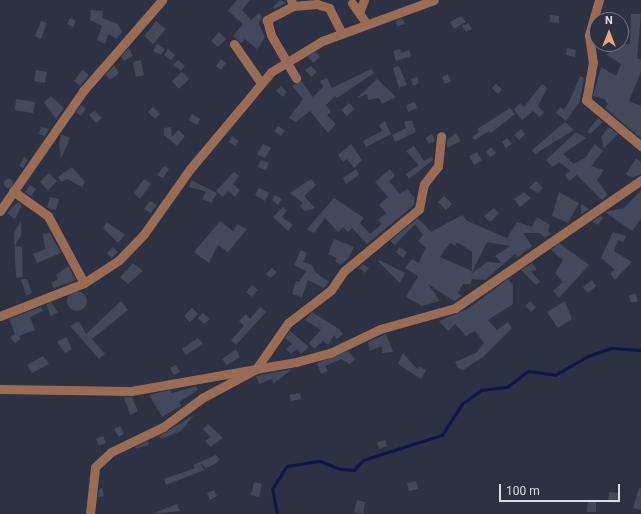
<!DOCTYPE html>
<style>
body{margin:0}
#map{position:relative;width:641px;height:514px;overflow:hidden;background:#2c3143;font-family:Roboto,sans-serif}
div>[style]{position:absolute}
.stream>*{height:2.5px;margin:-1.25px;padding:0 1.25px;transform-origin:1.25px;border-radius:1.25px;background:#10174a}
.building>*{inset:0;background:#43495c}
.round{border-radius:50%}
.minor>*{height:9px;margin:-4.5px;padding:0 4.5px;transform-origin:4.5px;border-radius:4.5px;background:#9a6c53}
span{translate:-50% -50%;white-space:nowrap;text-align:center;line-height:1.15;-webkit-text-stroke:3.5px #2c3143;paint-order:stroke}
.north{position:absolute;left:589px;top:12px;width:40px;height:40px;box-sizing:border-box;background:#2c3143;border:1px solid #727685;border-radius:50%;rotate:0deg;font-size:11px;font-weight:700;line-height:16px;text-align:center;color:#dadde9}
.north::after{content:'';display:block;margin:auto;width:14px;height:18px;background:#efa378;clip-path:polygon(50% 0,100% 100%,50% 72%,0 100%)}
.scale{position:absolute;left:499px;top:484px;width:121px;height:18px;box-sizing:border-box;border:2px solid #dadde9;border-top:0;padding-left:5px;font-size:12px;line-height:14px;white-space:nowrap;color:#dadde9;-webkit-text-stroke:3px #2c3143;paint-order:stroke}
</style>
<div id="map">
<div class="stream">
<i style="left:277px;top:514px;width:25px;rotate:-101deg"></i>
<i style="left:272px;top:489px;width:27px;rotate:-57deg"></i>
<i style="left:287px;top:466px;width:33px;rotate:-9deg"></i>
<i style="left:320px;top:461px;width:22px;rotate:21deg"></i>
<i style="left:341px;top:469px;width:13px;rotate:4deg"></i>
<i style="left:354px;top:470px;width:13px;rotate:-48deg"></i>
<i style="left:363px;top:460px;width:83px;rotate:-17.6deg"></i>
<i style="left:442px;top:435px;width:37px;rotate:-57deg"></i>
<i style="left:462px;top:404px;width:24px;rotate:-36deg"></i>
<i style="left:481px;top:390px;width:26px;rotate:-7deg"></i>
<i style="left:507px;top:387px;width:26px;rotate:-37deg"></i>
<i style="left:528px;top:371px;width:27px;rotate:8deg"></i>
<i style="left:555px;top:375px;width:38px;rotate:-30deg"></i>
<i style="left:588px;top:356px;width:24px;rotate:-19deg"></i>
<i style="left:611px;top:348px;width:30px;rotate:4deg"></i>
</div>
<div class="building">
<i style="clip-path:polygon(237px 0,250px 0,242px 10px,251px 20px,259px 13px,262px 16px,259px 24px,265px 37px,257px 49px,245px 39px,241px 43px,233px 36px,243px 24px,228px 11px)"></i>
<i style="clip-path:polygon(280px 0,286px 3px,275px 9px,273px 7px)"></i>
<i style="clip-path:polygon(91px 10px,103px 11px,102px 18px,118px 24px,122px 32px,116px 39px,109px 34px,105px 44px,97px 40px,102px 26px,90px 20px)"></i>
<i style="clip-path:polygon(631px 14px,641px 14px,637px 58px,641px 60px,641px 72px,629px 101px,641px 106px,641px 138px,605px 108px,608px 104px,604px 99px,593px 96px,601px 67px,616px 76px,621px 64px,607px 55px,614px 44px,630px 44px)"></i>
<i style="clip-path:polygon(550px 15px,559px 16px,559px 23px,550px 22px)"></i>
<i style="clip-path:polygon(461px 16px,466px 22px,454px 29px,450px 22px)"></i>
<i style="clip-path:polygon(70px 18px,76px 21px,73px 27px,67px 24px)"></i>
<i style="clip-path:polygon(403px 18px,405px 24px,397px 26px,396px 20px)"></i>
<i style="clip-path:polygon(41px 21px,47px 23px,41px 39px,35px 36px)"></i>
<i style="clip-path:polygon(156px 21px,166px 29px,153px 44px,144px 36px)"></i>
<i style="clip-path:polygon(468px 23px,472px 29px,466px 32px,462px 26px)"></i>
<i style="clip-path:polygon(219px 32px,226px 39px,218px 47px,211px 41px)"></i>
<i style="clip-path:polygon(157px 44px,165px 49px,161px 55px,153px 51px)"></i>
<i style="clip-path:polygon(129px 48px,133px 56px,124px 61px,121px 56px)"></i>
<i style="clip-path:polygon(567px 48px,576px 50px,575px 57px,566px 55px)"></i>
<i style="clip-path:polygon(168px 49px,175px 55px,171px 60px,164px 55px)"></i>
<i style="clip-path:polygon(400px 49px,401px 53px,409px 50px,411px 56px,396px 61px,393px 51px)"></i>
<i style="clip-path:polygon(315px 52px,320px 57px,313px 63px,308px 56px)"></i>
<i style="clip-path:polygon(221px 59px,226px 63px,221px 70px,216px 66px)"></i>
<i style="clip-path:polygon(141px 60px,144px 75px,136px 77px,133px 62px)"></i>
<i style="clip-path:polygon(178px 60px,185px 66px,181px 71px,173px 65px)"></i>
<i style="clip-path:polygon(114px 65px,119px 73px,110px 80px,105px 75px)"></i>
<i style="clip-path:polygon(311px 66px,317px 72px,311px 77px,305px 70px)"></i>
<i style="clip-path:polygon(399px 66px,407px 85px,399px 88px,393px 68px)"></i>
<i style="clip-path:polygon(371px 69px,374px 73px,337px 98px,335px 96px,326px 105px,331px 112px,327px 115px,336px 124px,328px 133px,310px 111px,296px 122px,289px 118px,303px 99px,292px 86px,295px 84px,301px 81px,313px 97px,323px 87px,320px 81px,327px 78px,332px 88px)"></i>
<i style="clip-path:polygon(36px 70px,47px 72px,45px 83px,34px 81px)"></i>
<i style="clip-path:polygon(82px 70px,89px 75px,80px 86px,74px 81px)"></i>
<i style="clip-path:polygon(182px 72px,189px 79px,179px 89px,172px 81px)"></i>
<i style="clip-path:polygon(448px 74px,451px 81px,445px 84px,442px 77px)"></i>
<i style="clip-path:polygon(580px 76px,584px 78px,580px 101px,566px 121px,556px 113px,560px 107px,564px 110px,570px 100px)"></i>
<i style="clip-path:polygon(417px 77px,419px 83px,413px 86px,411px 79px)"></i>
<i style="clip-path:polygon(377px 79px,396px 97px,382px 104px,379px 98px,368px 100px,367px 94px,357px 98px)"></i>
<i style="clip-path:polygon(496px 84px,502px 89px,498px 94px,492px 88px)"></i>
<i style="clip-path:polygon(542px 84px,547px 88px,538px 106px,544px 112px,540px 117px,533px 111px,522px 120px,514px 109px,520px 103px,524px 107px)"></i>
<i style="clip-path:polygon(281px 86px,287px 92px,283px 97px,276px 91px)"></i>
<i style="clip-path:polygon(51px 96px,64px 108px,56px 119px,44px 102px)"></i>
<i style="clip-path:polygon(16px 99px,35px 102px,33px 113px,15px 110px)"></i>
<i style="clip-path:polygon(415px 102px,417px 108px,408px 112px,406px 105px)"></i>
<i style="clip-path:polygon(349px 103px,355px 109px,347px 116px,341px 110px)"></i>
<i style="clip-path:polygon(81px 105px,86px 108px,81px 116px,76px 112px)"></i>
<i style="clip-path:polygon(153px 107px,160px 114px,155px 119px,148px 112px)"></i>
<i style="clip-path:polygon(510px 108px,515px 114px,491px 133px,489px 131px,475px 140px,472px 137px,479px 132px,477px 129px)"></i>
<i style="clip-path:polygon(95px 111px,102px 118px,96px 123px,89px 115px)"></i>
<i style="clip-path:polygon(192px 114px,200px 119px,197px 125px,189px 120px)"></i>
<i style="clip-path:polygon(598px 118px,603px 122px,590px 134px,587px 132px)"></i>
<i style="clip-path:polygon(412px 120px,416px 132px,395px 142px,392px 135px,406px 128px,404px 122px)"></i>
<i style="clip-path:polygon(385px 121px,391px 134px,366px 147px,363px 141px,382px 131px,379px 125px)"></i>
<i style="clip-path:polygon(565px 122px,574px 130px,535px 154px,532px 150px)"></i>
<i style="clip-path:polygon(278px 126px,285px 131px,281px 136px,274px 131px)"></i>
<i style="clip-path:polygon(41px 127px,49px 129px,45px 136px,39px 134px)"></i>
<i style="clip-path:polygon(171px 127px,172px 137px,178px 130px,185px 136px,177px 146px,164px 135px,164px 128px)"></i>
<i style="clip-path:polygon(609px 127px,618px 134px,604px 148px,601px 137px)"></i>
<i style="clip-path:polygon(521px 129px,525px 134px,519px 140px,514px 135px)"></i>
<i style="clip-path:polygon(576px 132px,586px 138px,563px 154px,574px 164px,586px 157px,595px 144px,603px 151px,591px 166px,604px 170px,597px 180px,608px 195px,602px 200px,577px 175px,569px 181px,565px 175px,571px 171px,559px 162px,553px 167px,546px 160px)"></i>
<i style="clip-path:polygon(456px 133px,461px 141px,447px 148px,447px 140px)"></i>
<i style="clip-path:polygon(61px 134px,70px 138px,61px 159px,59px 143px)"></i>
<i style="clip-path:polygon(432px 134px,435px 141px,429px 144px,425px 138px)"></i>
<i style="clip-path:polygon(232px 136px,239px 141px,235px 146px,229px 142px)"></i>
<i style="clip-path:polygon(507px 138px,512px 144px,506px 148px,502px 142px)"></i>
<i style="clip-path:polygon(263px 144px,271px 148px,265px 158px,257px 154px)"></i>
<i style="clip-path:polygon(351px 144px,362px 160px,354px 168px,347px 159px,343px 162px,338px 155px)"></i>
<i style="clip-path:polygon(414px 146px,424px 161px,431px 157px,433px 160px,409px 179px,406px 174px,419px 165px,406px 151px)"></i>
<i style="clip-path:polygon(491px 147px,496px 153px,490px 157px,486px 152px)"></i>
<i style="clip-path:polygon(477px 152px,482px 160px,474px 165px,469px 156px)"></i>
<i style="clip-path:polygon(24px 157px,28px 160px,23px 168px,19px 166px)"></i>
<i style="clip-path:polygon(636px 158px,641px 162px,641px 174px,632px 178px,626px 174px)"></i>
<i style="clip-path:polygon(261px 160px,269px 163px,266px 170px,257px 167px)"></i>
<i style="clip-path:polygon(164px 166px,169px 169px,163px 178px,157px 175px)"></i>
<i style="clip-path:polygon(72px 167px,85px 182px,82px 187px,67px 179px,62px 182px,58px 177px)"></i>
<i style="clip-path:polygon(356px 169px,359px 175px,346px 184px,343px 178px)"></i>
<i style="clip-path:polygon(390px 169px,395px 176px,389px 181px,400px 194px,407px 189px,415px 198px,414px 205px,367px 244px,352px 228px,348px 232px,343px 227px,338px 232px,325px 218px,314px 233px,307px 229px,334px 198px,364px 218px,360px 223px,370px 234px,382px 224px,378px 220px,386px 213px,379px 205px,388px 197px,375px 182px)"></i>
<i style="clip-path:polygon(234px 172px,239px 176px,233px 184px,240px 190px,235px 197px,228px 191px,223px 197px,216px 191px)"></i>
<i style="clip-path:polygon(49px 173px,57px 181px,48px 190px,40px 182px)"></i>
<i class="round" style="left:3.5px;top:178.5px;width:9px;height:9px"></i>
<i style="clip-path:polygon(144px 179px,151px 184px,140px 199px,134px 193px)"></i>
<i style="clip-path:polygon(311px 179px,316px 185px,304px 196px,315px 208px,305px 211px,300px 206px,303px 203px,290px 193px)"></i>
<i style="clip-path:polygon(191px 180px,217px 193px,211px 203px,202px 199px,206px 192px,189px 187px)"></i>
<i style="clip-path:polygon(536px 181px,543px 188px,538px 193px,529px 188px)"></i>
<i style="clip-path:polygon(30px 185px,36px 189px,31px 196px,25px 192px)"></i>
<i style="clip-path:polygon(259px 188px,269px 193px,265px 201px,255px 195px)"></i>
<i style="clip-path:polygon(641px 190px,641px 219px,632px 231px,605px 212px,624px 208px)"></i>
<i style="clip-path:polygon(524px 192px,531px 198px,520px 207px,514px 199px)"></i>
<i style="clip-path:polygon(559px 192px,579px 203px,568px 223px,552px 216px)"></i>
<i style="clip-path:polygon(275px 195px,282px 199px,278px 205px,272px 200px)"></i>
<i style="clip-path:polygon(444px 196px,452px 204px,446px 210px,438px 202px)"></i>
<i style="clip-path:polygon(50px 197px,59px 199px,56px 210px,47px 208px)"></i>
<i style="clip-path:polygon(150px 201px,157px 205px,151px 213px,144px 209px)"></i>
<i style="clip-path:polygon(18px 202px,22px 205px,15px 219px,7px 213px)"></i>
<i style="clip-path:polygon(581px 204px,589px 209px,581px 214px)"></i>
<i style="clip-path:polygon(283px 207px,287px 211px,282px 217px,293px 225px,288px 231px,273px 217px)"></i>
<i style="clip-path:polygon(494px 208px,499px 213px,490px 222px,484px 216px)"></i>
<i style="clip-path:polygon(evenodd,462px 215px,467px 221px,507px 238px,517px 222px,532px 227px,537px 217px,550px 225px,548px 231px,552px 234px,545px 238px,539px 233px,523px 233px,532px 246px,518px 257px,515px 254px,485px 280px,472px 279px,471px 284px,463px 284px,458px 293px,462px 296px,454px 301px,428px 284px,440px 301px,422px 306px,406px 297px,418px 276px,405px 268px,412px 259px,418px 263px,426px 248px,418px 241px,423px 235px,415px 224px,395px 245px,390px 241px,418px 218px,431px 232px,462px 215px,457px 242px,472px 252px,472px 271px,440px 257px,450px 243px,455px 246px,457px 242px,462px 215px,487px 242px,510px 246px,495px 256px,501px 263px,487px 262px,471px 274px,487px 242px)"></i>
<i style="clip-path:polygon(600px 216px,603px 218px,598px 225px,592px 221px)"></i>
<i style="clip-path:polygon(21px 221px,21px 235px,15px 246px,22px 247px,23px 277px,16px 278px,14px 232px)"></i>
<i style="clip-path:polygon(220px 221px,233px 231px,237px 224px,247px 229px,228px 252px,218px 245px,209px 263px,194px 252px)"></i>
<i style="clip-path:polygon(107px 222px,125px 235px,118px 243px,103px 228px)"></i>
<i style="clip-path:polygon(613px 232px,626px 236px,623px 242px,618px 240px,614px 251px,632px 262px,615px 280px,610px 273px,615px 270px,601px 258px)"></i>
<i style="clip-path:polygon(50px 233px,61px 253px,37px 263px,33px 254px,45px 249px,43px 234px)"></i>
<i style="clip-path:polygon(334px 239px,354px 247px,348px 259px,340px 265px,335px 261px,337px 258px,328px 254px)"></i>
<i style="clip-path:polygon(559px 243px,589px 265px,559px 298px,553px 291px,563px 282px,555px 273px,563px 260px,551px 250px)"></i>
<i style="clip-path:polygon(113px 247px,118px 252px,112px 258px,107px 253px)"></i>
<i style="clip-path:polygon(400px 247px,407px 252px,403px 258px,396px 252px)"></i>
<i style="clip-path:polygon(301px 250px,307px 253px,303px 262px,312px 265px,315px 272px,329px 282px,324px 288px,308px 280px,302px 297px,292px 294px,296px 281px,299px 282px,306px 271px,294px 265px)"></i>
<i style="clip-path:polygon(379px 260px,405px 273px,400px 283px,378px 261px)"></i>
<i style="clip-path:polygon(133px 263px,143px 271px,128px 284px,120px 277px)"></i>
<i style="clip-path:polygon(532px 263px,537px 270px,531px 271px,540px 282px,536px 285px,521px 270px)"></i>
<i style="clip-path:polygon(363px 264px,369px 268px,365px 273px,359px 268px)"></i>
<i style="clip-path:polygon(68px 266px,76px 280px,54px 288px,51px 283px,58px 279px,56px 275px)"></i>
<i style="clip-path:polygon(272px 268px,277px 272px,271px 278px,266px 274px)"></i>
<i style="clip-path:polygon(21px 279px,27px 279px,32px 293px,26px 296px)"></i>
<i style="clip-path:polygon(508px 279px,513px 285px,513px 304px,488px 320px,497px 330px,508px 322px,512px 328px,483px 357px,463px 370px,458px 368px,455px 362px,476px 353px,484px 343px,475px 331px,466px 336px,455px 324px,448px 331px,439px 321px,469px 308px)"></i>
<i style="clip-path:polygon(592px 280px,596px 286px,588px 293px,583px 287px)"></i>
<i style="clip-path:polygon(252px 285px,258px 290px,252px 297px,246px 292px)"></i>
<i class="round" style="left:67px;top:291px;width:20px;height:20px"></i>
<i style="clip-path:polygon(635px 293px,638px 301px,631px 303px,629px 296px)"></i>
<i style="clip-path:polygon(121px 301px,128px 310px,92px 339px,105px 354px,99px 359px,70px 326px,79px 321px,86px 334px)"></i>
<i style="clip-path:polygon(530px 301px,536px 307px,531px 312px,525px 306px)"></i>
<i style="clip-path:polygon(565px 301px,572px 319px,558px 328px,547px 312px)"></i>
<i style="clip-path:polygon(51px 302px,58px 312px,51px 316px,46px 304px)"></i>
<i style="clip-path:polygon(41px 307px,43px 311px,30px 317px,35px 330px,19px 336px,21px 339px,15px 343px,10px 337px,15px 334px,9px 319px)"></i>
<i style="clip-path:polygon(260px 307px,266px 312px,236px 345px,231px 340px,244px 326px,239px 321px,246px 314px,250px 319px)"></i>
<i style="clip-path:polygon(192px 308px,198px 314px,190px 322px,184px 316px)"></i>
<i style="clip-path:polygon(312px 312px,339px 329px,343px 334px,337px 339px,334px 335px,328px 345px,323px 341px,314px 349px,309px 343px,321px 330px,305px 320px)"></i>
<i style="clip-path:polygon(203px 313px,210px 319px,204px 324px,198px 318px)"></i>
<i style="clip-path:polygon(290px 331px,309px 347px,301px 354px,297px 349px,291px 354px,286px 349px,292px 344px,285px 338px)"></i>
<i style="clip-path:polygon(386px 334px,393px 352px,382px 353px,382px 346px,370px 351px,368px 342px)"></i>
<i style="clip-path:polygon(66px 337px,72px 349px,65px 353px,57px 342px)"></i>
<i style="clip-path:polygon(198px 338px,203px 344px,186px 355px,182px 349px)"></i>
<i style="clip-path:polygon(236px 349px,240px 357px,227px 365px,222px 359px)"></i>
<i style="clip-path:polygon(348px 351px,355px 359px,350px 364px,341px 359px,325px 366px,328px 371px,321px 374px,317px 363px)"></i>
<i style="clip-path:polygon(403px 353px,417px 369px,419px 367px,426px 370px,421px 379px,398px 364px)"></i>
<i style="clip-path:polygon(43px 356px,49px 364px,32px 373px,27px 365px)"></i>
<i style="clip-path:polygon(176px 365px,180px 372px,174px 375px,170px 368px)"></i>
<i style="clip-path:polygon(292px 369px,273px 384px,272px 379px,259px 384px,256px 376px)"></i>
<i style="clip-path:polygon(196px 386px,198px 390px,179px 402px,181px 406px,162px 417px,149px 395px,170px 390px,172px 393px)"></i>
<i style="clip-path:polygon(300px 393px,301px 399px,291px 401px,289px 395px)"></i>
<i style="clip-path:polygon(124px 397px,132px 397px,138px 411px,130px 415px)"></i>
<i style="clip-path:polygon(194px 415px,181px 431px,161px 439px,159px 436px)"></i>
<i style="clip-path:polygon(208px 424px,223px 438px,210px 447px,205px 441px,211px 437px,203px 429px)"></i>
<i style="clip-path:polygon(120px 426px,124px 434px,119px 437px,114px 429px)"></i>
<i style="clip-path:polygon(103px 436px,106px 443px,99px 446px,96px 439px)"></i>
<i style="clip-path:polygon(385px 440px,387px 446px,379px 449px,377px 442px)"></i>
<i style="clip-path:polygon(148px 441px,149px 445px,135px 449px,135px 447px)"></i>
<i style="clip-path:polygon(216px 455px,220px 460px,213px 465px,206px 468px,200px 463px,204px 470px,166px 485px,164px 479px,195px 468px,193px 465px)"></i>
<i style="clip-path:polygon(416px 481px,418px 489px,409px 491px,407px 483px)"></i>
<i style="clip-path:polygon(254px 482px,262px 484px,259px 497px,251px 495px)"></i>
<i style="clip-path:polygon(102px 488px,104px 496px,98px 497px,99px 489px)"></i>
<i style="clip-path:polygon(639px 488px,641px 489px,641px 510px,633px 508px)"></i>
<i style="clip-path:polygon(214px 490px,217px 496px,210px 500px,207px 493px)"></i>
<i style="clip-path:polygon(609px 492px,620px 493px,619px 503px,608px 502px)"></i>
<i style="clip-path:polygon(357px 500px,365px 502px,363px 514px,354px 512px)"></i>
<i style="clip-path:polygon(588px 500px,596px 500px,596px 512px,587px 512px)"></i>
<i style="clip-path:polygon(177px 504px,180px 511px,152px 514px)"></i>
</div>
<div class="minor">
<i style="left:291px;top:0;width:6px;rotate:72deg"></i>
<i style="left:293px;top:6px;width:24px;rotate:-5deg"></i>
<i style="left:317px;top:4px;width:13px;rotate:18deg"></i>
<i style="left:329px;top:8px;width:28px;rotate:63deg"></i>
<i style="left:599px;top:0;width:36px;rotate:106deg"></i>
<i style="left:589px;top:35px;width:27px;rotate:82deg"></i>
<i style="left:593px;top:62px;width:39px;rotate:100deg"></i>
<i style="left:586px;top:100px;width:72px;rotate:39.9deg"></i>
<i style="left:352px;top:3px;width:24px;rotate:55deg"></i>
<i style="left:293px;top:6px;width:30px;rotate:152deg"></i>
<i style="left:267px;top:20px;width:16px;rotate:75deg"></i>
<i style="left:271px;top:35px;width:50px;rotate:59.8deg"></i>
<i style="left:360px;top:10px;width:11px;rotate:-68deg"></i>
<i style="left:234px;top:44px;width:47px;rotate:55.3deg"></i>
<i style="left:13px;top:191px;width:43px;rotate:35.5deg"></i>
<i style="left:48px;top:216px;width:76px;rotate:61.8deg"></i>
<i style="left:0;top:211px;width:146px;rotate:-55.3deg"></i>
<i style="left:83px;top:91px;width:121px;rotate:-49deg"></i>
<i style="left:0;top:316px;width:90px;rotate:-21.4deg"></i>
<i style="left:84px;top:283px;width:42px;rotate:-33.3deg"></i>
<i style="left:119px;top:260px;width:36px;rotate:-46deg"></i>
<i style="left:144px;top:234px;width:80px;rotate:-54.7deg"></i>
<i style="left:190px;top:169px;width:126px;rotate:-50.1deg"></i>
<i style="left:271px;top:72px;width:60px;rotate:-31.3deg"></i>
<i style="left:322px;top:41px;width:119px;rotate:-20.1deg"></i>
<i style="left:0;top:389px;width:131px;rotate:0.9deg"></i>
<i style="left:131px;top:391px;width:168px;rotate:-10deg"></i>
<i style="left:296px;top:362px;width:35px;rotate:-15deg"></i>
<i style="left:330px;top:353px;width:55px;rotate:-25.6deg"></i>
<i style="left:380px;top:329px;width:78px;rotate:-15.6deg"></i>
<i style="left:455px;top:308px;width:226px;rotate:-34.5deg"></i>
<i style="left:90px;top:514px;width:47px;rotate:-83.9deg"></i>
<i style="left:95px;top:467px;width:22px;rotate:-43deg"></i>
<i style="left:111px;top:452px;width:58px;rotate:-25.7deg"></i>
<i style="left:163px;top:427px;width:49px;rotate:-36.6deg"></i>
<i style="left:202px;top:398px;width:61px;rotate:-28.2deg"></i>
<i style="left:256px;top:369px;width:56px;rotate:-55.2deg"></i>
<i style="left:288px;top:323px;width:54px;rotate:-37.5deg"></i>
<i style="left:331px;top:290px;width:23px;rotate:-56deg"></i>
<i style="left:344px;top:271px;width:97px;rotate:-39.6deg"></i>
<i style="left:419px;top:209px;width:25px;rotate:-79deg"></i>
<i style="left:424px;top:184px;width:23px;rotate:-52deg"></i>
<i style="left:438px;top:166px;width:30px;rotate:-84deg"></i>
</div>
<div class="north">N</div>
<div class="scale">100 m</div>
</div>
